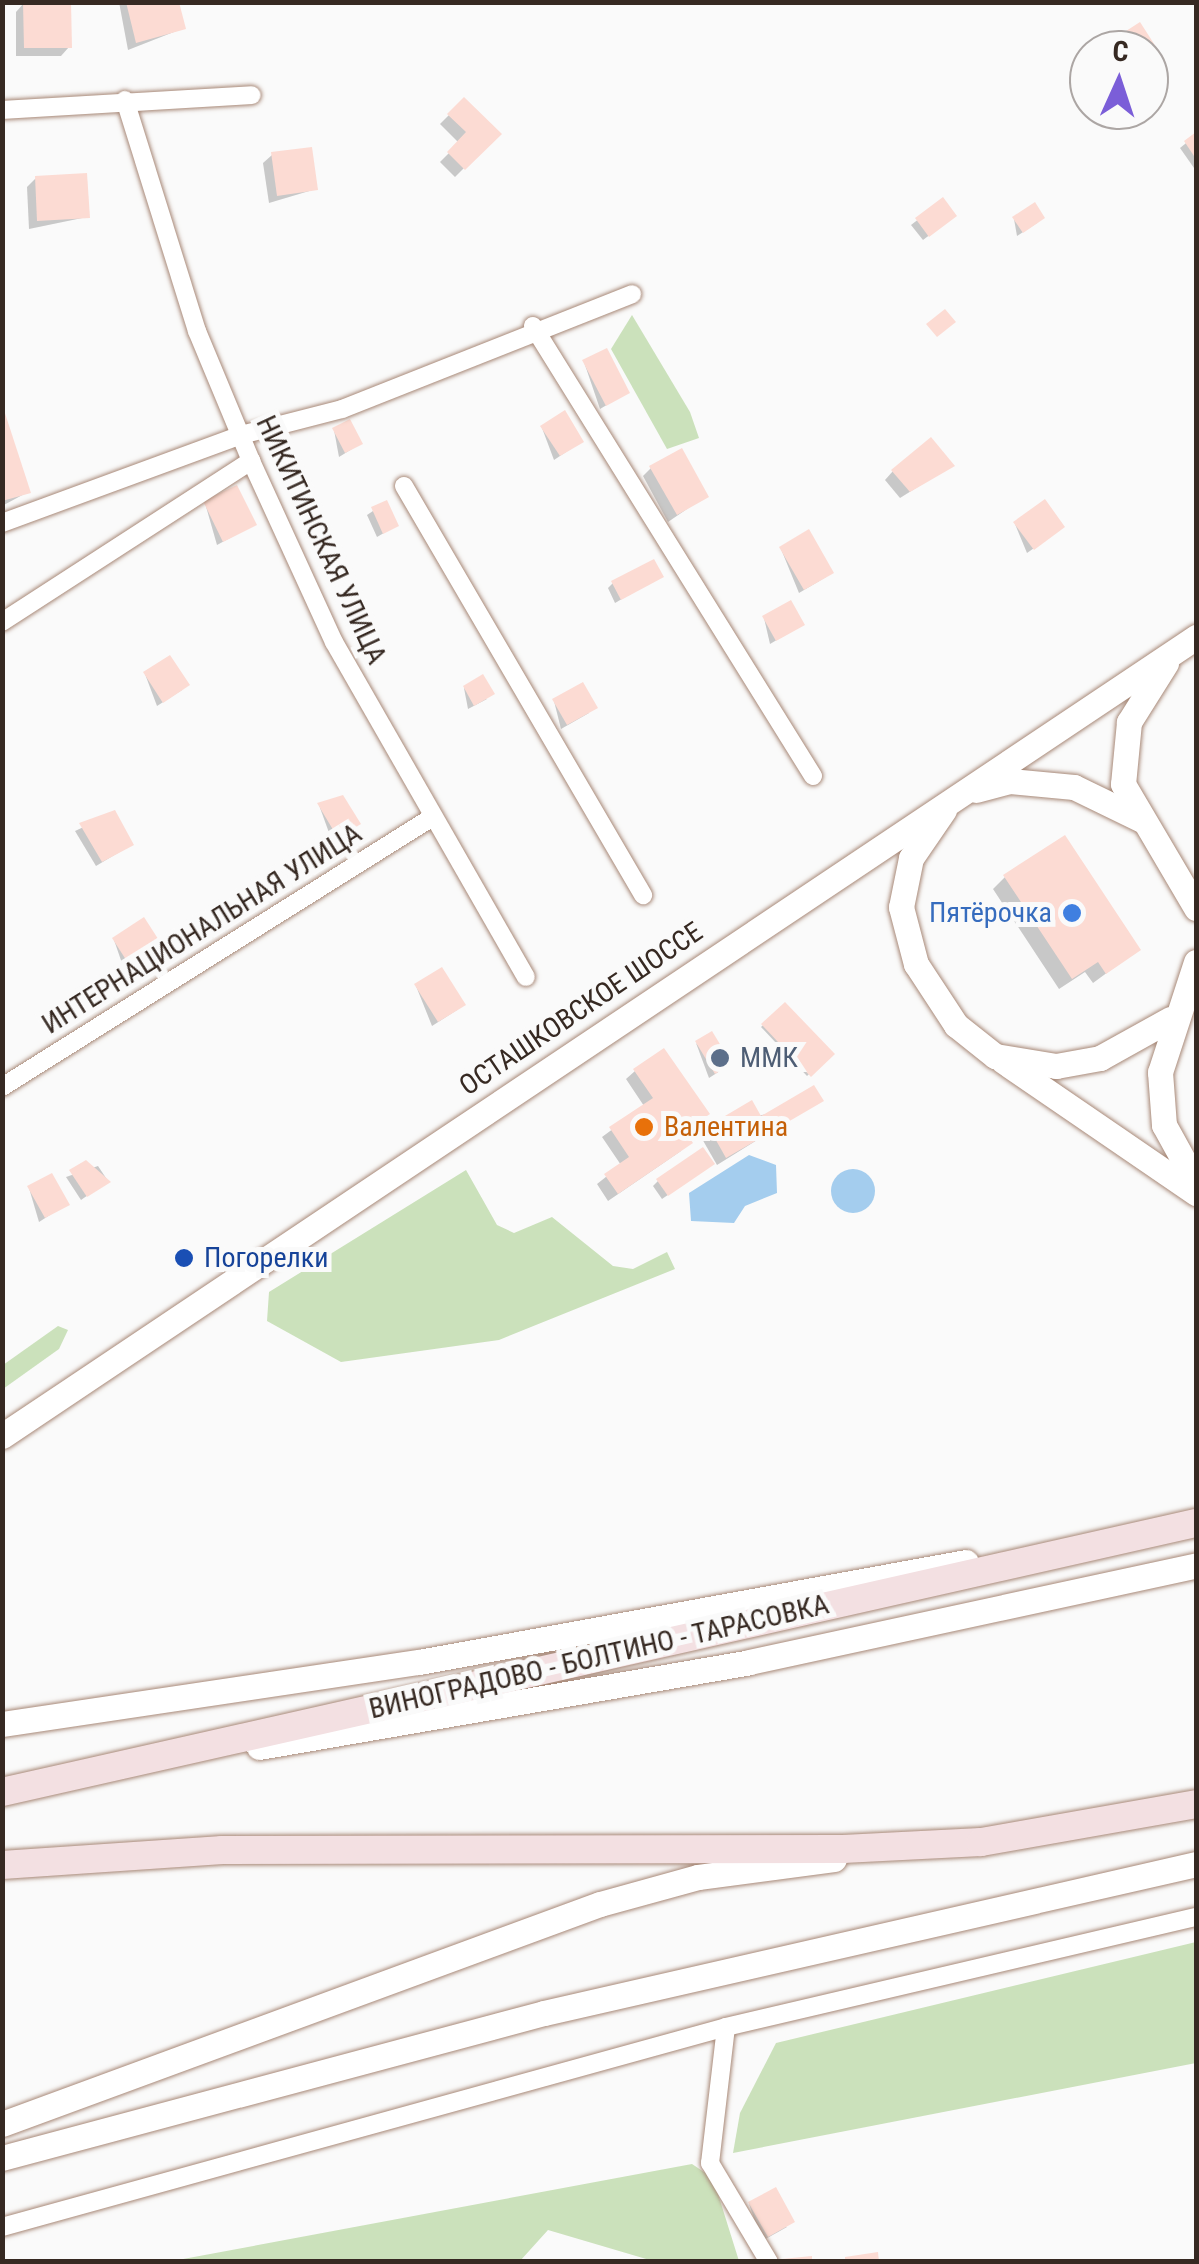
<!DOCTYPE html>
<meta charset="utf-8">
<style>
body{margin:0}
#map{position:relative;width:1199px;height:2264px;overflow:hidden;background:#fafafa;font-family:"Roboto Condensed",sans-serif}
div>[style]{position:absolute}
.green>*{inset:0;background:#cbe1bb}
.water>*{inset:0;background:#a4cdee}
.round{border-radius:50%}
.shadow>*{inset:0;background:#0003}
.building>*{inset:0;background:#fcdbd3}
.roads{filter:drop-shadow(0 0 2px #a88978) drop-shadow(0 0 2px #a88978)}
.minor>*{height:18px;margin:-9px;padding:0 9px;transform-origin:9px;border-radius:9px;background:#fff}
.secondary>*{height:25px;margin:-12.5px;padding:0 12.5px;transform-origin:12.5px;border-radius:12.5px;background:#fff}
.primary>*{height:28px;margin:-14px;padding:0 14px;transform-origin:14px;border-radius:14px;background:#f3e0e2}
.dots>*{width:28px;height:28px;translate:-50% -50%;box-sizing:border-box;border:5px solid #fafafa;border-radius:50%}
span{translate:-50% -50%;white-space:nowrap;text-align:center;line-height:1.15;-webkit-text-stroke:10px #fafafa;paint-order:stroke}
.street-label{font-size:28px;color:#362922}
.shop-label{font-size:28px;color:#366cbe}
.right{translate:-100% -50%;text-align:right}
.service-label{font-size:28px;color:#4e5e75}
.left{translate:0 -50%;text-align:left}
.food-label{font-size:28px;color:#c56008}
.transit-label{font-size:28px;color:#164399}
.frame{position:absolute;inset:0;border:5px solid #362922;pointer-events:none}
.north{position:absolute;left:1069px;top:30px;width:100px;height:100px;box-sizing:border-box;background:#fafafa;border:2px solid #aca6a4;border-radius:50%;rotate:3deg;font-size:28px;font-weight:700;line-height:40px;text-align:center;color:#362922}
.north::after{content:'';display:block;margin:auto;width:35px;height:45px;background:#7b5ed8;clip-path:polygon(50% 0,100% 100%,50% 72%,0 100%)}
</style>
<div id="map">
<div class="green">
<i style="clip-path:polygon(632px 315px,690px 412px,699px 438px,667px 449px,611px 349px)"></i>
<i style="clip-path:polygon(466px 1170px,497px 1225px,514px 1233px,552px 1217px,613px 1266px,633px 1269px,667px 1252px,675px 1269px,499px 1340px,341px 1362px,267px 1321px,269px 1292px)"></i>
<i style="clip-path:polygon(58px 1326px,68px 1330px,59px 1349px,3px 1389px,3px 1365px)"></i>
<i style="clip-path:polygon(1196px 1942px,1196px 2063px,733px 2153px,740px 2113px,776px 2043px)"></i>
<i style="clip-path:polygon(692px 2164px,713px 2178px,739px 2261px,653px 2261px,548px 2230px,520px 2261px,167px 2262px)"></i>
</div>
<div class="water">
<i style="clip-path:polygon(749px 1155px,776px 1165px,777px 1193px,745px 1206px,734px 1223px,691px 1221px,689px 1193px)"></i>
<i class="round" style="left:831px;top:1169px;width:44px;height:44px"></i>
</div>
<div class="shadow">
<i style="clip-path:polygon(119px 2px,177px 2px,184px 28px,128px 50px)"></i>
<i style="clip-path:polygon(24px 3px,69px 47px,61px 56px,16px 56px,16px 12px)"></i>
<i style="clip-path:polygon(464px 100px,498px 134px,455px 177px,440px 162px,459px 143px,440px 124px)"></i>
<i style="clip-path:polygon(1196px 135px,1196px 166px,1194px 168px,1180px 148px)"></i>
<i style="clip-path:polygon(272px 155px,316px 189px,269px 203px,263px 163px)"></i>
<i style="clip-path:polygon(36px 178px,87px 217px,29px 229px,27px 187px)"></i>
<i style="clip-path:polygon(942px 201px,948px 221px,923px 240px,911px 225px)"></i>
<i style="clip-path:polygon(1014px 219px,1037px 223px,1017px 236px)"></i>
<i style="clip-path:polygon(584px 362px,627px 393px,600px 409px)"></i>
<i style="clip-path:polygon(2px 410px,28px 492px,2px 506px)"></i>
<i style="clip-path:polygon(542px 428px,575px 446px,554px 460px)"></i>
<i style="clip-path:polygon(334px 430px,360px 444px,339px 457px)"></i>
<i style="clip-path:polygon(951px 466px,900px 498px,885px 480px,893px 471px)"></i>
<i style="clip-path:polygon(651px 468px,706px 496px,668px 522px,643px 476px)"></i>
<i style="clip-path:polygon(205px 503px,254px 525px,217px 545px)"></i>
<i style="clip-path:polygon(385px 503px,396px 526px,377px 537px,367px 515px)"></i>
<i style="clip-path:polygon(1015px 524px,1057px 532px,1027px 553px)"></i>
<i style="clip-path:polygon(781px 549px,826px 577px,799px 593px)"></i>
<i style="clip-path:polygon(660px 577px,615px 603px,608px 588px,613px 583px)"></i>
<i style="clip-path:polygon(764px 618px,802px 625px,770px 644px)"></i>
<i style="clip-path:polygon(145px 674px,182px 690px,157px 706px)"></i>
<i style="clip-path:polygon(464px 688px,487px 699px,468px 709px)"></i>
<i style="clip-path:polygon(554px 701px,589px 713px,561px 729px)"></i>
<i style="clip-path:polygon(319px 805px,353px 829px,332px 841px)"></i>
<i style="clip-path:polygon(114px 813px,131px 845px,96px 866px,75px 831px)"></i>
<i style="clip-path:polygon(1005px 877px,1138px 950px,1093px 983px,1085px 972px,1059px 989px,993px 889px)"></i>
<i style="clip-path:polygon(114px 940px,154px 950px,124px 969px)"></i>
<i style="clip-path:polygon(416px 986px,457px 1010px,432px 1026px)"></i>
<i style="clip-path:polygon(785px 1005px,831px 1054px,807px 1076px,761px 1027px)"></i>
<i style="clip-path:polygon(696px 1043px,723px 1069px,709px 1078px)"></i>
<i style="clip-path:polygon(635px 1071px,706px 1114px,683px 1133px,681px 1151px,608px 1201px,597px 1184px,621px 1165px,602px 1137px,644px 1106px,626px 1079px)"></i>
<i style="clip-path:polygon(820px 1101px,717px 1165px,701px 1137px,709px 1128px)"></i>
<i style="clip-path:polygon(98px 1166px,108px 1181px,81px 1200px,66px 1177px)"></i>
<i style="clip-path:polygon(707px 1168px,662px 1199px,653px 1186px,658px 1181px)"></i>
<i style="clip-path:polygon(29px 1188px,67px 1204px,39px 1222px)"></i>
<i style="clip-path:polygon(749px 2204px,787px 2227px,762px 2241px)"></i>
</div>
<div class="building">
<i style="clip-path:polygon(23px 2px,71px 2px,72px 48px,24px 48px)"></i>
<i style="clip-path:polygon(126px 2px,179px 2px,186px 29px,136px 43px)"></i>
<i style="clip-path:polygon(1140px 22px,1158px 50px,1114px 50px,1109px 42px)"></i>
<i style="clip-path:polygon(464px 97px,502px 134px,465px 170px,447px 152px,466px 132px,447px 114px)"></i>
<i style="clip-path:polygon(1196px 132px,1196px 159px,1184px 141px)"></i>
<i style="clip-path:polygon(312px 147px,318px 190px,277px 196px,271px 152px)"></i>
<i style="clip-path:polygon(87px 173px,90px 218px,37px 221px,35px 176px)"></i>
<i style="clip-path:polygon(943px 197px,957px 216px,929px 237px,915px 218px)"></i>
<i style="clip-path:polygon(1035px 202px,1045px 218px,1023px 233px,1012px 217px)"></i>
<i style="clip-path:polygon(945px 309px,956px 322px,937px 337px,926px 324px)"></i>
<i style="clip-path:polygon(607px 348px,630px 393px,606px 406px,582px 360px)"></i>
<i style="clip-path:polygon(2px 404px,31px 493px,2px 501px)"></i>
<i style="clip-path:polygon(565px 410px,584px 442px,560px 456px,540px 426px)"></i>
<i style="clip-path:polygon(350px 419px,363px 444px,345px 453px,332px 428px)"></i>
<i style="clip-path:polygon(931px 437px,955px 466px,910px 492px,891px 470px)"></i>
<i style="clip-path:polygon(682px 448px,709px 497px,677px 515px,649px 466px)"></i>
<i style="clip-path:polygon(237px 485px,257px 525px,223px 542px,203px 501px)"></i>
<i style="clip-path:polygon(1045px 499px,1065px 527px,1034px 550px,1013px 522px)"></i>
<i style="clip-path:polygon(387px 500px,399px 526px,383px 534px,371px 507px)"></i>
<i style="clip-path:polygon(809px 529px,834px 573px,804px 590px,779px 547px)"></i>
<i style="clip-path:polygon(654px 559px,664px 577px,621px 600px,611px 581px)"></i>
<i style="clip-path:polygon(791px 600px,805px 625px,776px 641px,762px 616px)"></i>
<i style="clip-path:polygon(170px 655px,190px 685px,163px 703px,143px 672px)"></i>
<i style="clip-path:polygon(483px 674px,495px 694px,474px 706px,463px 686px)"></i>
<i style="clip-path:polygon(583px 682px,598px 708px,567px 725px,552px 699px)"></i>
<i style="clip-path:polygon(343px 795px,361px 824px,338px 838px,317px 803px)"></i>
<i style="clip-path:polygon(115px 810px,134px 845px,102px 862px,79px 823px)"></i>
<i style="clip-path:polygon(1065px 835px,1141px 950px,1106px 974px,1098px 962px,1072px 979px,1003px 875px)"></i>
<i style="clip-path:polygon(144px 917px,162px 945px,130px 966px,112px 938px)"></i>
<i style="clip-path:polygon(442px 967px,466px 1005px,438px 1022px,414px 984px)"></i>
<i style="clip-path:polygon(785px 1002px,835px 1054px,811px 1077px,761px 1024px)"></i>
<i style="clip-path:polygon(712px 1031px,732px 1064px,715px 1074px,695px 1041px)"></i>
<i style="clip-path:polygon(664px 1048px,710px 1114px,685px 1131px,693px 1143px,618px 1194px,604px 1174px,629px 1157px,609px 1127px,653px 1098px,633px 1069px)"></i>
<i style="clip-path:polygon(814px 1085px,824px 1101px,726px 1158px,708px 1126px,752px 1100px,761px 1116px)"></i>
<i style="clip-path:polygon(703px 1147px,715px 1164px,668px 1196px,656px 1179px)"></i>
<i style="clip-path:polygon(86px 1160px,111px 1182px,87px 1197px,69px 1170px)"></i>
<i style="clip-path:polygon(52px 1173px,70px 1205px,45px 1218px,27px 1186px)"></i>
<i style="clip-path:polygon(776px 2187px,795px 2222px,768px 2237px,748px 2202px)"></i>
<i style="clip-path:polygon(878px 2252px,879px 2262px,845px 2262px,845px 2257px)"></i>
<i style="clip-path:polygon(812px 2256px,812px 2262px,782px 2262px,782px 2259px)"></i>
</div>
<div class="roads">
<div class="minor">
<i style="left:125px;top:100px;width:242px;rotate:72.7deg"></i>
<i style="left:197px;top:331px;width:141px;rotate:67.4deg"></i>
<i style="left:251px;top:461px;width:199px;rotate:65.4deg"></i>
<i style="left:334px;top:642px;width:386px;rotate:60.2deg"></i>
<i style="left:2px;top:110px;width:250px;rotate:-3.4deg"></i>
<i style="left:533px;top:326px;width:530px;rotate:58.11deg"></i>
<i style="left:404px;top:486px;width:474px;rotate:59.7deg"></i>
<i style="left:2px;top:523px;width:255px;rotate:-20.2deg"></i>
<i style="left:241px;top:435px;width:104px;rotate:-14.4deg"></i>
<i style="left:342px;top:409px;width:312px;rotate:-21.6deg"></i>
<i style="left:2px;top:622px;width:297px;rotate:-32.9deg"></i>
<i style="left:2px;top:1087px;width:506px;rotate:-32.09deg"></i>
<i style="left:726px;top:2027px;width:137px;rotate:96.7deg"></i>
<i style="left:710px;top:2163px;width:115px;rotate:59.2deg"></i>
<i style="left:2px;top:2227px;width:751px;rotate:-15.44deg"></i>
<i style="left:726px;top:2027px;width:483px;rotate:-13.2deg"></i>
</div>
<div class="secondary">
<i style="left:1166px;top:663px;width:70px;rotate:122.1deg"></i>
<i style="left:1129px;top:722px;width:62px;rotate:95.5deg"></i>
<i style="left:1123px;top:784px;width:144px;rotate:59.5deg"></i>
<i style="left:976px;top:790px;width:35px;rotate:-15deg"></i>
<i style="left:1010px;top:781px;width:64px;rotate:5.4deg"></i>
<i style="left:1074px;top:787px;width:76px;rotate:25.9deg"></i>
<i style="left:944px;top:810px;width:58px;rotate:124.5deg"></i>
<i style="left:911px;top:858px;width:50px;rotate:101.5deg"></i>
<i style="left:901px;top:907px;width:59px;rotate:75.3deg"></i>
<i style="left:916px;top:964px;width:73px;rotate:56.7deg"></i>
<i style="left:956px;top:1025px;width:50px;rotate:38.5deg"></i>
<i style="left:995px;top:1056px;width:62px;rotate:9.3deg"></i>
<i style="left:1056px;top:1066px;width:45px;rotate:-10.3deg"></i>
<i style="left:1100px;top:1058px;width:80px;rotate:-29.1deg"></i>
<i style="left:1196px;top:962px;width:116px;rotate:108.1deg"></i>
<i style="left:1160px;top:1072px;width:53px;rotate:85.7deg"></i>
<i style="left:1164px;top:1125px;width:66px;rotate:61.1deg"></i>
<i style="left:1003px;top:1061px;width:234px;rotate:34.4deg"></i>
<i style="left:2px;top:1436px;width:1437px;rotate:-33.79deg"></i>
<i style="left:2px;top:1724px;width:422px;rotate:-8.5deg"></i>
<i style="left:419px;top:1662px;width:556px;rotate:-10.36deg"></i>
<i style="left:259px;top:1747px;width:497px;rotate:-9.8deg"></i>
<i style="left:749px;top:1662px;width:457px;rotate:-12.2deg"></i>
<i style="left:2px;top:2124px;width:637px;rotate:-20.2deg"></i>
<i style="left:600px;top:1904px;width:102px;rotate:-15.4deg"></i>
<i style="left:698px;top:1877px;width:137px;rotate:-7.5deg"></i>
<i style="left:2px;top:2158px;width:561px;rotate:-14.98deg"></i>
<i style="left:544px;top:2013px;width:669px;rotate:-12.87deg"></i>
</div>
<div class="primary">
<i style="left:2px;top:1792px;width:1224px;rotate:-12.7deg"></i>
<i style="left:2px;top:1865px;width:221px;rotate:-3.9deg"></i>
<i style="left:222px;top:1850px;width:621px;rotate:-0.09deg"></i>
<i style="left:843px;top:1849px;width:138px;rotate:-2.9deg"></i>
<i style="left:981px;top:1842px;width:218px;rotate:-10deg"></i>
</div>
</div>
<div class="dots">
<i style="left:1072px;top:913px;background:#3f7fe0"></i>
<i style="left:720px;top:1058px;background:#5c6f8a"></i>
<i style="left:644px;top:1127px;background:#e8710a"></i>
<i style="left:184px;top:1258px;background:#1a4fb4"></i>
</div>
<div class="street-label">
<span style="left:321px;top:540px;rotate:65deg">НИКИТИНСКАЯ УЛИЦА</span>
<span style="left:202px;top:929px;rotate:-32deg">ИНТЕРНАЦИОНАЛЬНАЯ УЛИЦА</span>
<span style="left:581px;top:1009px;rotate:-34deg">ОСТАШКОВСКОЕ ШОССЕ</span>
<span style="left:599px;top:1657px;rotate:-13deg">ВИНОГРАДОВО - БОЛТИНО - ТАРАСОВКА</span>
</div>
<div class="shop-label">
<span class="right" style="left:1052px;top:913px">Пятёрочка</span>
</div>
<div class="service-label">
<span class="left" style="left:740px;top:1058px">ММК</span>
</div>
<div class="food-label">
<span class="left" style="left:664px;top:1127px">Валентина</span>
</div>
<div class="transit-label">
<span class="left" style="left:204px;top:1258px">Погорелки</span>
</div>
<div class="frame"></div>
<div class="north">С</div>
</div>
